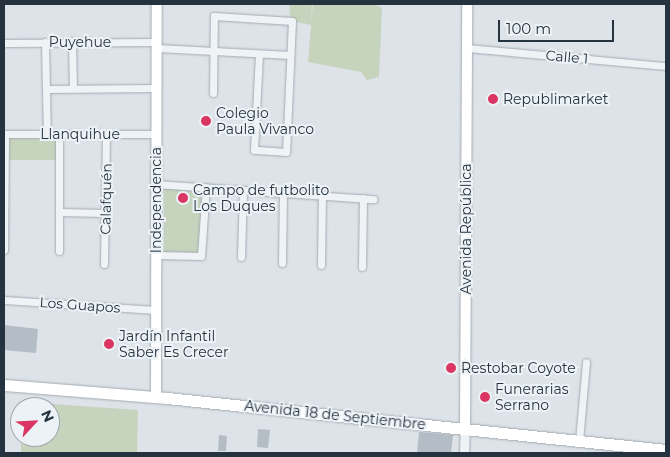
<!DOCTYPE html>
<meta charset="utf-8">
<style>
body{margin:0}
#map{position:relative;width:670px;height:457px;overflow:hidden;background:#dde3e8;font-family:Montserrat,sans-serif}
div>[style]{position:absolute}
.green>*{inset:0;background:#c6d3bd}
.building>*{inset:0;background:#b4bdc6}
.roads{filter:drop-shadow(0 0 1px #a2abb2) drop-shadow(0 0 1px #a2abb2)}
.minor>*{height:7px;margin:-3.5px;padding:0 3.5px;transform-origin:3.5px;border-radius:3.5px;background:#f0f3f6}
.tertiary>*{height:9px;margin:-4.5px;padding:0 4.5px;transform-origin:4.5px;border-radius:4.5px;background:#f0f3f6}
.secondary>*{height:10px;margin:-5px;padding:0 5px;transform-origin:5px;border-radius:5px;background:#fff}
.primary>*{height:11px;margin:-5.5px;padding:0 5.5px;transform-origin:5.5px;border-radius:5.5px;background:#fff}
.dots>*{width:14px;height:14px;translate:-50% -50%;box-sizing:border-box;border:2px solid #edf2f6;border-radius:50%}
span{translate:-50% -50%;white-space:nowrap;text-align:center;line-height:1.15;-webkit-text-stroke:4px #edf2f6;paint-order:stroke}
.street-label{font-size:14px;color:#253340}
.poi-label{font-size:14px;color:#253340}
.left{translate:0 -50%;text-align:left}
.frame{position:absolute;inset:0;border:5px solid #253340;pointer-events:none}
.north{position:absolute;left:10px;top:397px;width:50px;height:50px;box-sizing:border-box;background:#edf2f6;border:1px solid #9da6ad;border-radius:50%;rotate:65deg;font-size:14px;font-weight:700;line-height:20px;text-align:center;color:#253340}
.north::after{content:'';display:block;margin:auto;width:18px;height:22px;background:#db3563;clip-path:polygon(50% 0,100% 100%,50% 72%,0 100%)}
.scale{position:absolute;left:498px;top:20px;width:116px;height:22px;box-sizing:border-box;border:2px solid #253340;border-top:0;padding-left:6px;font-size:15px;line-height:18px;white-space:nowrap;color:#253340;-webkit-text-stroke:4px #edf2f6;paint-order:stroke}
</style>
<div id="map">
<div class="green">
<i style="clip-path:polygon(289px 4px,312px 4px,311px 22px,313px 4px,373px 4px,382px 8px,379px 77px,367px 80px,361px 72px,308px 62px,311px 25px,291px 21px)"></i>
<i style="clip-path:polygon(8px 136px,56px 136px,56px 160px,8px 160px)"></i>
<i style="clip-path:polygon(164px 189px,203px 190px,200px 253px,164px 252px)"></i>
<i style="clip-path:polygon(22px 402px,138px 410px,137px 453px,21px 453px,21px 437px,50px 437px,50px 407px,21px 407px)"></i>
</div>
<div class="building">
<i style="clip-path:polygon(4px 325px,38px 329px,36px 353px,4px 350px)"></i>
<i style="clip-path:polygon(258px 429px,270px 430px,268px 448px,257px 447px)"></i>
<i style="clip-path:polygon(419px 432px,453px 435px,451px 453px,417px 453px)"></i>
<i style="clip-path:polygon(219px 435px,227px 436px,226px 451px,218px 451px)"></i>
</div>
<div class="roads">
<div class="minor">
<i style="left:72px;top:41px;width:47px;rotate:88.8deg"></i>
<i style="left:45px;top:42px;width:92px;rotate:88.8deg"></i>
<i style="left:4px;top:43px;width:153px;rotate:-0.4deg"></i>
<i style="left:157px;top:48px;width:133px;rotate:3deg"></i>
<i style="left:467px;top:48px;width:200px;rotate:5.2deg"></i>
<i style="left:47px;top:89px;width:110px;rotate:-0.5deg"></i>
<i style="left:213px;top:93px;width:77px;rotate:-89.3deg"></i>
<i style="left:214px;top:16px;width:78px;rotate:3.7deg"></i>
<i style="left:292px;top:21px;width:131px;rotate:92.6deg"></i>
<i style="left:286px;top:152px;width:32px;rotate:-176deg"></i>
<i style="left:254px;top:150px;width:96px;rotate:-87deg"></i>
<i style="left:4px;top:134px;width:152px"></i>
<i style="left:156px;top:184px;width:218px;rotate:4deg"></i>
<i style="left:59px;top:212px;width:47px;rotate:1.2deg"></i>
<i style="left:4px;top:250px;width:116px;rotate:-89.5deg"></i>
<i style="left:59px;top:251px;width:117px;rotate:-90deg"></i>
<i style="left:156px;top:255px;width:45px;rotate:1.3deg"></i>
<i style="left:201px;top:256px;width:69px;rotate:-85.9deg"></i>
<i style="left:241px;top:257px;width:67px;rotate:-88.3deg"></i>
<i style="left:282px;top:263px;width:71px;rotate:-89.2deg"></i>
<i style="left:104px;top:264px;width:130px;rotate:-89.1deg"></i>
<i style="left:321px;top:265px;width:70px;rotate:-89.2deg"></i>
<i style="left:362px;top:267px;width:69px;rotate:-89.2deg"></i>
<i style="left:4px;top:300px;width:152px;rotate:3.8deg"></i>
<i style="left:579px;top:441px;width:79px;rotate:-84.9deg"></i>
</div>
<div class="tertiary">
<i style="left:464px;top:453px;width:24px;rotate:-88deg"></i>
</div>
<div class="secondary">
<i style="left:156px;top:397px;width:393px;rotate:-89.9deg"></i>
<i style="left:465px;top:429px;width:425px;rotate:-89.7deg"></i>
</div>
<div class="primary">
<i style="left:4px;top:385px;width:164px;rotate:4.6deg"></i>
<i style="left:167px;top:398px;width:502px;rotate:5.95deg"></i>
</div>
</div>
<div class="dots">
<i style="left:493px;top:99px;background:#db3563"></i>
<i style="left:206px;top:121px;background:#db3563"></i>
<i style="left:183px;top:198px;background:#db3563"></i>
<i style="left:109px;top:344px;background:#db3563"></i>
<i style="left:451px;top:368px;background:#db3563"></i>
<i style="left:485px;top:397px;background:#db3563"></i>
</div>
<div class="street-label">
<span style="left:80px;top:42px">Puyehue</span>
<span style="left:567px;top:57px;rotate:5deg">Calle 1</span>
<span style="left:80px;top:134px">Llanquihue</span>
<span style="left:106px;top:199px;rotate:-89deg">Calafquén</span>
<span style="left:156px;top:200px;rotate:-90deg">Independencia</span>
<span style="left:466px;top:229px;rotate:-90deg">Avenida República</span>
<span style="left:80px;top:305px;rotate:4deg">Los Guapos</span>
<span style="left:335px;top:415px;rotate:6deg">Avenida 18 de Septiembre</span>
</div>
<div class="poi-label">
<span class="left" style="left:503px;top:99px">Republimarket</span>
<span class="left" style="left:216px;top:121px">Colegio<br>Paula Vivanco</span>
<span class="left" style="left:193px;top:198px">Campo de futbolito<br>Los Duques</span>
<span class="left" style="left:119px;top:344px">Jardín Infantil<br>Saber Es Crecer</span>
<span class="left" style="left:461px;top:368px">Restobar Coyote</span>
<span class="left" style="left:495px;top:397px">Funerarias<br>Serrano</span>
</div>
<div class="frame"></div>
<div class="north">N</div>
<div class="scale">100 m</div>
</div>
